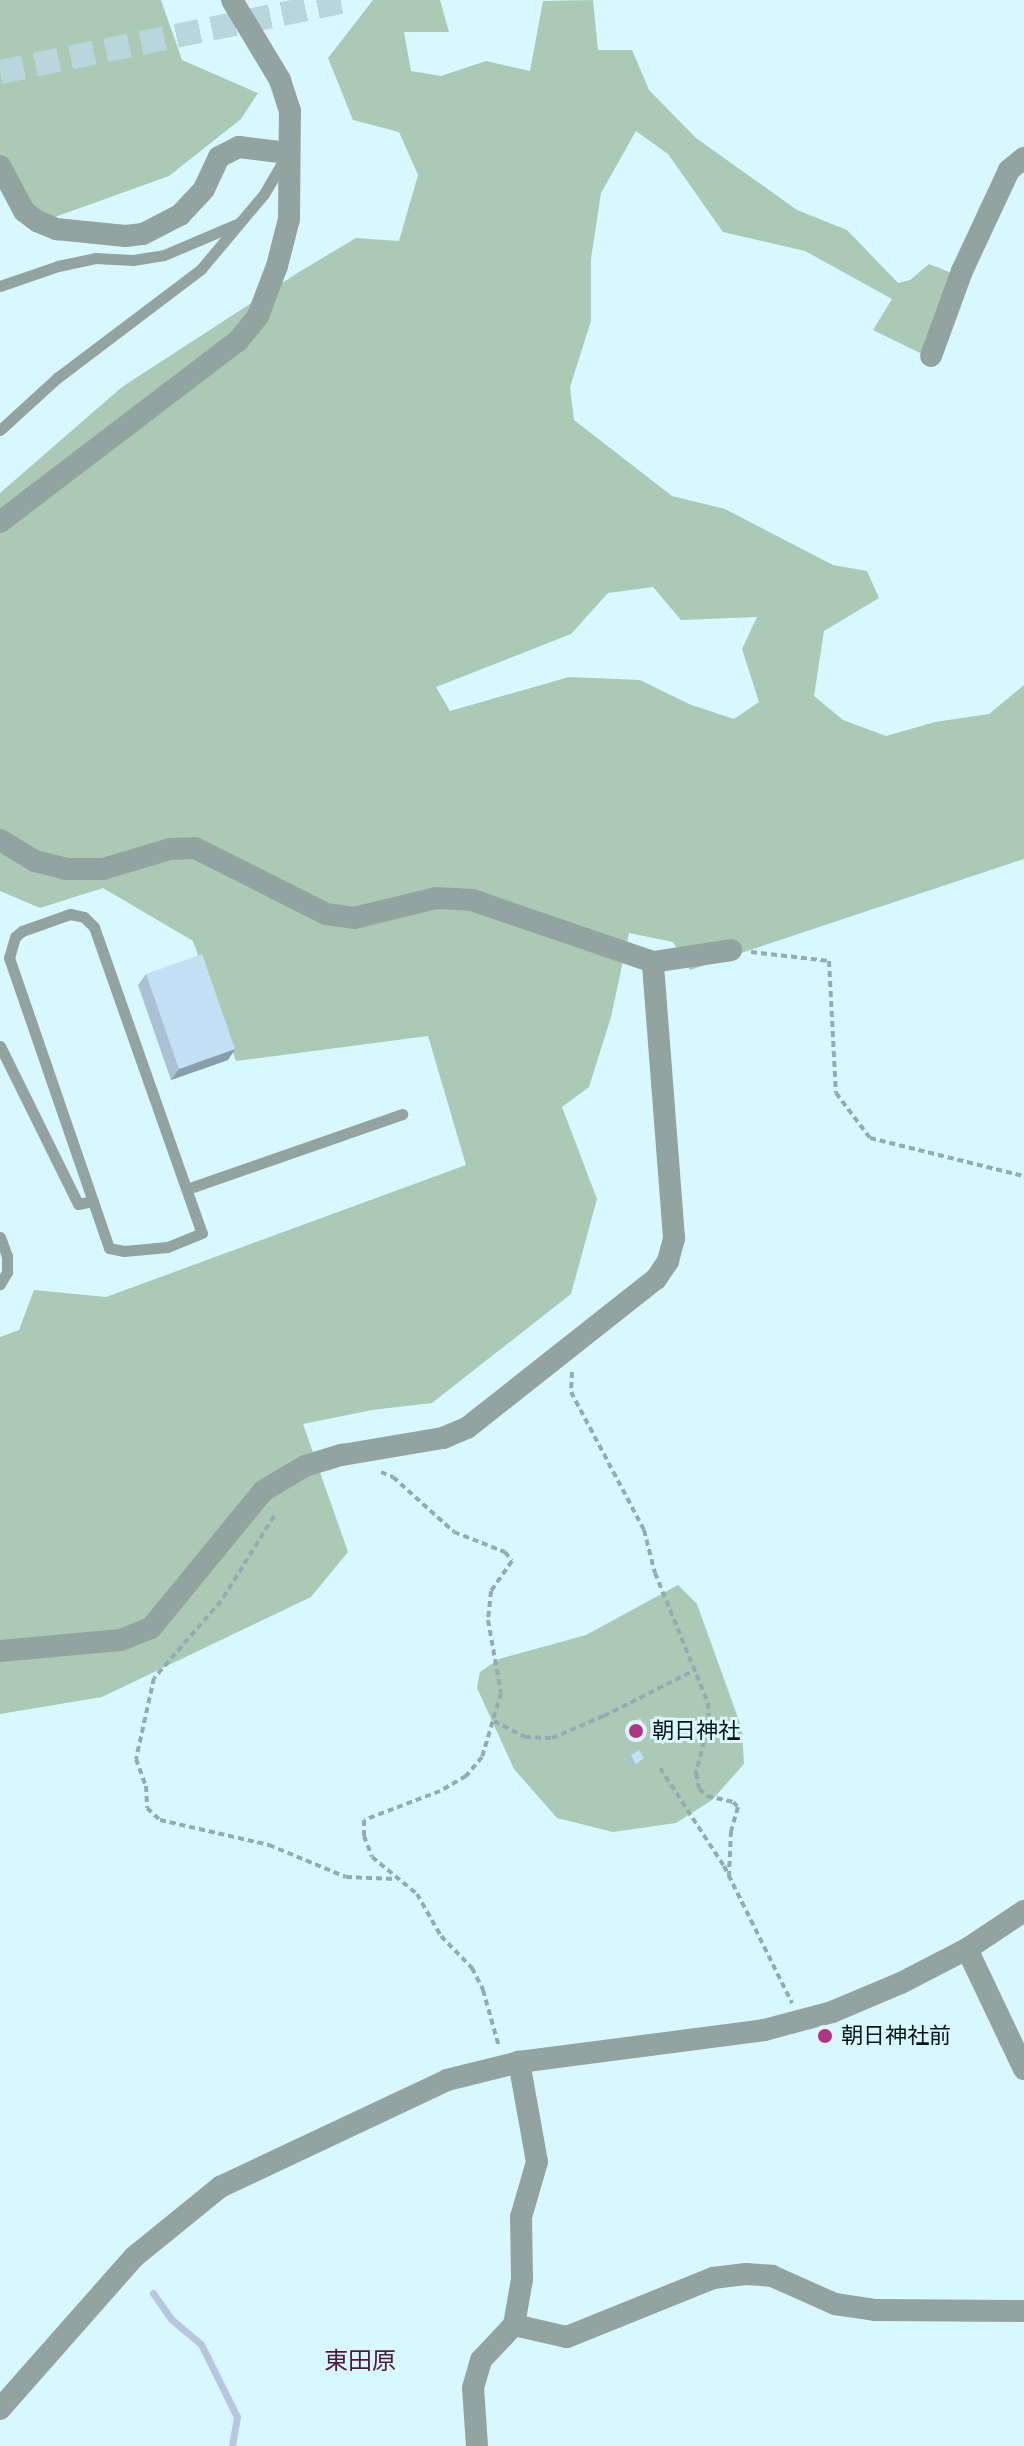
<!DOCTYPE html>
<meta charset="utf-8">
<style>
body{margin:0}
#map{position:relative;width:1024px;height:2446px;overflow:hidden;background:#d8f8ff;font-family:"DM Sans","Noto Sans JP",sans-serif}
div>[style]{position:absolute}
.forest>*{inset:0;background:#acc9b6}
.stream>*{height:7px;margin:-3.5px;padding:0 3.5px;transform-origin:3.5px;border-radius:3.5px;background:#b9c6e1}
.motorway-tunnel>*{height:24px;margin-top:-12px;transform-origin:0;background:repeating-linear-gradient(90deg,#b8d6dc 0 24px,transparent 0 36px)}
.path>*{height:4px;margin-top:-2px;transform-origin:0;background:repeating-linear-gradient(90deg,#92acb2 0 6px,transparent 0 10px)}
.service>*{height:11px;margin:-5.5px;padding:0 5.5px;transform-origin:5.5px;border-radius:5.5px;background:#93a3a0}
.minor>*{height:22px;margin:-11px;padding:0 11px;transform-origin:11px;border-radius:11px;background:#93a3a0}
.tertiary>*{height:22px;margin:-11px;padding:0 11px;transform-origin:11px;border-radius:11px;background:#93a3a0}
.wall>*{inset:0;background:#a9c1d2}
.shaded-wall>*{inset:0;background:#899dab}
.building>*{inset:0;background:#c4e0f4}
.dots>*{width:22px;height:22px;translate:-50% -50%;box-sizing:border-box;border:4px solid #d8f8ff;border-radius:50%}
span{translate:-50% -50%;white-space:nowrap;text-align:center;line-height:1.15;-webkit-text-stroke:6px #d8f8ff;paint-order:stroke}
.poi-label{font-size:22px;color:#061518}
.left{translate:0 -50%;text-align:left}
.neighbourhood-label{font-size:24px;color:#55183d}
</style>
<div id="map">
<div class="forest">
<i style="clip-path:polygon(0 0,161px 0,182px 60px,258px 93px,241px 119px,169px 176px,30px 226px,0 183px)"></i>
<i style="clip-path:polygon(evenodd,373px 0,440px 0,449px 32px,404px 32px,411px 71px,441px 76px,486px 61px,530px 71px,543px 1px,593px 0,598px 50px,632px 50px,649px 90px,696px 138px,797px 210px,847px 230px,898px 283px,910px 280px,929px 264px,952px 273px,922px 354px,873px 330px,892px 299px,805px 251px,723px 232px,668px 154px,636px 131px,601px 193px,591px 259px,591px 321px,570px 387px,574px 420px,672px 496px,725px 509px,833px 565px,867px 571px,879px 598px,824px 631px,814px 696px,843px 720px,886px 736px,935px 722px,989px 714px,1024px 685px,1024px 859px,690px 970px,673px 942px,629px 933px,611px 1017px,589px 1087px,562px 1107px,597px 1199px,571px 1294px,432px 1403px,372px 1410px,303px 1424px,348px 1552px,311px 1597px,102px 1697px,0 1714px,0 1337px,19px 1330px,34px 1290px,106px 1297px,466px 1165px,428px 1036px,236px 1061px,193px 941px,103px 888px,40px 908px,0 891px,0 493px,122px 387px,299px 272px,356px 238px,399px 241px,418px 175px,399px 132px,353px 120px,328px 58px,373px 0,653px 587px,681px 620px,757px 617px,742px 649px,759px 702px,734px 719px,689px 704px,640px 680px,569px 677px,450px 711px,436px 687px,571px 634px,608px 593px,653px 587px)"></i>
<i style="clip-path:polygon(678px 1585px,697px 1604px,742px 1729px,744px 1764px,712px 1800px,676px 1823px,613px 1832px,557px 1818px,514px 1769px,477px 1688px,480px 1672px,499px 1659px,586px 1635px)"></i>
</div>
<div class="stream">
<i style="left:153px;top:2293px;width:32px;rotate:55deg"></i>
<i style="left:171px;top:2319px;width:39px;rotate:40deg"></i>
<i style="left:201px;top:2344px;width:81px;rotate:63.7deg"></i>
<i style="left:237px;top:2417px;width:29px;rotate:100deg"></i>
</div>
<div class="motorway-tunnel">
<i style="left:0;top:72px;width:359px;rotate:-11.6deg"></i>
</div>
<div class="path">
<i style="left:751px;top:952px;width:79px;rotate:6.6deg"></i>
<i style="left:829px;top:961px;width:132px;rotate:87deg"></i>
<i style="left:836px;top:1093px;width:56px;rotate:52.9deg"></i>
<i style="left:870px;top:1138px;width:159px;rotate:13.9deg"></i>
<i style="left:572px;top:1372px;width:20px;rotate:93deg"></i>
<i style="left:571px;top:1392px;width:156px;rotate:62.1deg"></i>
<i style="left:644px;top:1530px;width:44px;rotate:75.7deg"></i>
<i style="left:655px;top:1573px;width:140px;rotate:67.8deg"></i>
<i style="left:708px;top:1703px;width:19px;rotate:87deg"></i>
<i style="left:709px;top:1722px;width:53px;rotate:104.3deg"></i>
<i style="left:696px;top:1773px;width:16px;rotate:79deg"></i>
<i style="left:699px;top:1789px;width:11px;rotate:41deg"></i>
<i style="left:707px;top:1796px;width:27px;rotate:13deg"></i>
<i style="left:733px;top:1802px;width:7px;rotate:45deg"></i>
<i style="left:738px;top:1807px;width:25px;rotate:106deg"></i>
<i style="left:731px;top:1831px;width:44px;rotate:92.6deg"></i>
<i style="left:381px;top:1472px;width:13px;rotate:23deg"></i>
<i style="left:393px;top:1477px;width:82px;rotate:42deg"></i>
<i style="left:454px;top:1532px;width:55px;rotate:21.4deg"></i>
<i style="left:505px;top:1552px;width:11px;rotate:52deg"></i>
<i style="left:512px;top:1561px;width:37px;rotate:125deg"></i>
<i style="left:491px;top:1591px;width:29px;rotate:96deg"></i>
<i style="left:488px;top:1620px;width:74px;rotate:79.9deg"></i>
<i style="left:501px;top:1693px;width:67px;rotate:106.5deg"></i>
<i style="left:482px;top:1757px;width:25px;rotate:130deg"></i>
<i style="left:466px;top:1776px;width:30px;rotate:150deg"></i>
<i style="left:440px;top:1791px;width:81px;rotate:159.1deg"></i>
<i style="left:364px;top:1820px;width:16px;rotate:90deg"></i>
<i style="left:364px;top:1836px;width:22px;rotate:69deg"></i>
<i style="left:372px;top:1857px;width:58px;rotate:39.4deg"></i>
<i style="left:417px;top:1894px;width:48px;rotate:60.3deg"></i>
<i style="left:441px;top:1936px;width:45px;rotate:45.9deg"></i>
<i style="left:472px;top:1968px;width:25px;rotate:63deg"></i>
<i style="left:483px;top:1990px;width:59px;rotate:74.3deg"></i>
<i style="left:274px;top:1516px;width:100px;rotate:121.9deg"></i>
<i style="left:221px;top:1601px;width:102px;rotate:131deg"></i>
<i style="left:154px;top:1678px;width:83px;rotate:102.5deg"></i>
<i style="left:136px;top:1759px;width:29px;rotate:70deg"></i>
<i style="left:146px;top:1786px;width:22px;rotate:87deg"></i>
<i style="left:147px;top:1808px;width:18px;rotate:43deg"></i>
<i style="left:160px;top:1820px;width:112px;rotate:12.9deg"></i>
<i style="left:269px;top:1845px;width:83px;rotate:22.6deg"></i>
<i style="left:346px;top:1877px;width:50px;rotate:2.3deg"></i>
<i style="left:494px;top:1721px;width:35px;rotate:27deg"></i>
<i style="left:525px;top:1737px;width:27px;rotate:2deg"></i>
<i style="left:552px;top:1738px;width:56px;rotate:-22.9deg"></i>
<i style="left:604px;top:1716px;width:102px;rotate:-26.8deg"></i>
<i style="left:660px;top:1768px;width:117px;rotate:56.9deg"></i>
<i style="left:724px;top:1866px;width:153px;rotate:63.6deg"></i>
</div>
<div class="service">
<i style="left:0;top:286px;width:61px;rotate:-19deg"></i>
<i style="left:58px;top:266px;width:38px;rotate:-12deg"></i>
<i style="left:95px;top:258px;width:38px;rotate:3deg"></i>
<i style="left:133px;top:260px;width:31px;rotate:-9deg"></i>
<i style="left:164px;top:255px;width:79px;rotate:-23deg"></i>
<i style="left:0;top:430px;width:77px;rotate:-42.4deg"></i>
<i style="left:57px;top:378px;width:181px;rotate:-37.1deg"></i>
<i style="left:201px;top:269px;width:98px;rotate:-50deg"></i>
<i style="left:264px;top:194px;width:44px;rotate:-59.9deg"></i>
<i style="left:70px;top:914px;width:14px;rotate:12deg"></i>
<i style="left:84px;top:917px;width:14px;rotate:45deg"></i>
<i style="left:94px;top:927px;width:324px;rotate:70.6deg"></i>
<i style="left:202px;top:1233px;width:38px;rotate:158deg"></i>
<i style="left:167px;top:1247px;width:43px;rotate:174.7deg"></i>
<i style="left:124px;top:1251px;width:15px;rotate:-169deg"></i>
<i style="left:109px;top:1248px;width:307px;rotate:-109deg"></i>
<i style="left:9px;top:958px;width:22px;rotate:-74deg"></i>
<i style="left:15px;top:937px;width:9px;rotate:-41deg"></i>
<i style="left:22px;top:931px;width:51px;rotate:-19.5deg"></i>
<i style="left:0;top:1046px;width:176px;rotate:63.7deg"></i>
<i style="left:78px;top:1204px;width:15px;rotate:-11deg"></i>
<i style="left:187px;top:1189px;width:228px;rotate:-19.2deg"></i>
<i style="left:0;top:1237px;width:20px;rotate:70deg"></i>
<i style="left:7px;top:1256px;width:16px;rotate:90deg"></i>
<i style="left:7px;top:1272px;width:14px;rotate:120deg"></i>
</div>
<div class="minor">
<i style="left:0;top:166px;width:51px;rotate:61.9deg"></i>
<i style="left:24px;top:211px;width:16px;rotate:38deg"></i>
<i style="left:37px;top:221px;width:21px;rotate:23deg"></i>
<i style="left:56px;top:229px;width:70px;rotate:5.7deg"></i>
<i style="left:126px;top:236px;width:17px;rotate:-7deg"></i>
<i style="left:143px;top:234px;width:42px;rotate:-27.2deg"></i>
<i style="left:180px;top:215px;width:35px;rotate:-47deg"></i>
<i style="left:204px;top:189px;width:35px;rotate:-65deg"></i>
<i style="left:219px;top:157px;width:22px;rotate:-27deg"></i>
<i style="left:239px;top:147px;width:49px;rotate:7deg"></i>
<i style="left:931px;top:356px;width:90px;rotate:-70deg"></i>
<i style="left:962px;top:271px;width:111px;rotate:-65deg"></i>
<i style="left:1009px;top:170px;width:19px;rotate:-39deg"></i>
<i style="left:0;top:522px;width:299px;rotate:-37.3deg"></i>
<i style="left:238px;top:341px;width:32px;rotate:-51deg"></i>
<i style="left:258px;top:316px;width:53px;rotate:-69.2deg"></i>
<i style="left:277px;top:266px;width:49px;rotate:-75.7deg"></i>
<i style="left:289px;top:219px;width:108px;rotate:-89.5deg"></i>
<i style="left:290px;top:111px;width:33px;rotate:-108deg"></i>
<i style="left:280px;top:80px;width:93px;rotate:-121deg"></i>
<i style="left:0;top:840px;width:41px;rotate:31deg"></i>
<i style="left:35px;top:861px;width:32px;rotate:14deg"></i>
<i style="left:66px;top:869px;width:37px"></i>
<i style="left:103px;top:869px;width:70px;rotate:-16.6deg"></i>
<i style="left:170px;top:849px;width:25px;rotate:-2deg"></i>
<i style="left:195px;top:848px;width:147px;rotate:26.7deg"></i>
<i style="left:326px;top:914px;width:28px;rotate:8deg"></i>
<i style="left:354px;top:918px;width:84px;rotate:-13.7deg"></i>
<i style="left:436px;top:898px;width:36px;rotate:3deg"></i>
<i style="left:472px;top:900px;width:191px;rotate:18.9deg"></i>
<i style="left:653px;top:962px;width:79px;rotate:-8.7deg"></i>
<i style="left:0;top:1651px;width:121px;rotate:-5.2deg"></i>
<i style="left:121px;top:1640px;width:32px;rotate:-22deg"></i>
<i style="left:151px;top:1628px;width:177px;rotate:-50.7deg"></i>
<i style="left:263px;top:1491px;width:49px;rotate:-30.8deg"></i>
<i style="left:305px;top:1466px;width:39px;rotate:-17deg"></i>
<i style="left:342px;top:1455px;width:102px;rotate:-9.6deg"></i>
<i style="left:443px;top:1438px;width:26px;rotate:-23deg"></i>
<i style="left:467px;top:1428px;width:241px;rotate:-38.3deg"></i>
<i style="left:656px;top:1279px;width:22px;rotate:-56deg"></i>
<i style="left:668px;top:1261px;width:24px;rotate:-75deg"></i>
<i style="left:674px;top:1238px;width:277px;rotate:-94.4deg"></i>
<i style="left:967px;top:1949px;width:133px;rotate:64.6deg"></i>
<i style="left:514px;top:2325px;width:54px;rotate:12.8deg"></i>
<i style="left:567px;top:2337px;width:157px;rotate:-22deg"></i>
<i style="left:713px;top:2278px;width:33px;rotate:-7deg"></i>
<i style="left:746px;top:2274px;width:26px;rotate:4deg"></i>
<i style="left:772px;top:2276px;width:69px;rotate:24deg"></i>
<i style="left:835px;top:2304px;width:40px;rotate:8.5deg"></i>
<i style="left:875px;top:2310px;width:149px;rotate:0.4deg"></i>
<i style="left:477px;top:2446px;width:58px;rotate:-93.9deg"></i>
<i style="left:473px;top:2388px;width:29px;rotate:-74deg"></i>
<i style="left:481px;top:2360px;width:48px;rotate:-46.7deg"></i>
<i style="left:514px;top:2325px;width:47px;rotate:-80.1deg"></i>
<i style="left:522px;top:2279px;width:62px;rotate:-90.9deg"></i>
<i style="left:521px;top:2217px;width:57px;rotate:-73.8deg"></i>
<i style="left:537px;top:2162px;width:102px;rotate:-100.2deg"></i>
</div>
<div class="tertiary">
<i style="left:0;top:2409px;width:203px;rotate:-48.6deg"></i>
<i style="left:134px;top:2257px;width:111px;rotate:-39.1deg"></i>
<i style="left:220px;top:2187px;width:251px;rotate:-25.2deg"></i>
<i style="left:447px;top:2080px;width:74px;rotate:-14deg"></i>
<i style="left:519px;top:2062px;width:247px;rotate:-7.4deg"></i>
<i style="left:764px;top:2030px;width:70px;rotate:-14.8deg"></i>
<i style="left:832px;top:2012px;width:75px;rotate:-22.8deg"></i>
<i style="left:901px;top:1983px;width:74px;rotate:-27.3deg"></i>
<i style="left:967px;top:1949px;width:69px;rotate:-33.7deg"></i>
</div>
<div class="wall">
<i style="clip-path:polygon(146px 974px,235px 1049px,228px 1060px,171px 1080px,138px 985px)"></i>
<i style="clip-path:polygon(629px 1725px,647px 1730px,645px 1734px,634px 1740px,627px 1729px)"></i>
<i style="clip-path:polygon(631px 1755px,644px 1758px,641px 1762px,633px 1767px,628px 1759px)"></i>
</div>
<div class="shaded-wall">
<i style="clip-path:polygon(235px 1049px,228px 1060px,171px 1080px,179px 1069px)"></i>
</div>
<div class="building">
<i style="clip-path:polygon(202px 954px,235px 1049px,179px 1069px,146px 974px)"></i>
<i style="clip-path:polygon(640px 1718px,647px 1730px,636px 1736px,629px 1725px)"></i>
<i style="clip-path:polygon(639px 1750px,644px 1758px,636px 1764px,631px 1755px)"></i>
</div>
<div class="dots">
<i style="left:636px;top:1731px;background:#b23482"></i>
<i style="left:825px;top:2036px;background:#b23482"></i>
</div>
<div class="poi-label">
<span class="left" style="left:652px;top:1731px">朝日神社</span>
<span class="left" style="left:841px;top:2036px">朝日神社前</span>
</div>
<div class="neighbourhood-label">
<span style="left:360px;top:2361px">東田原</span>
</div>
</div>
